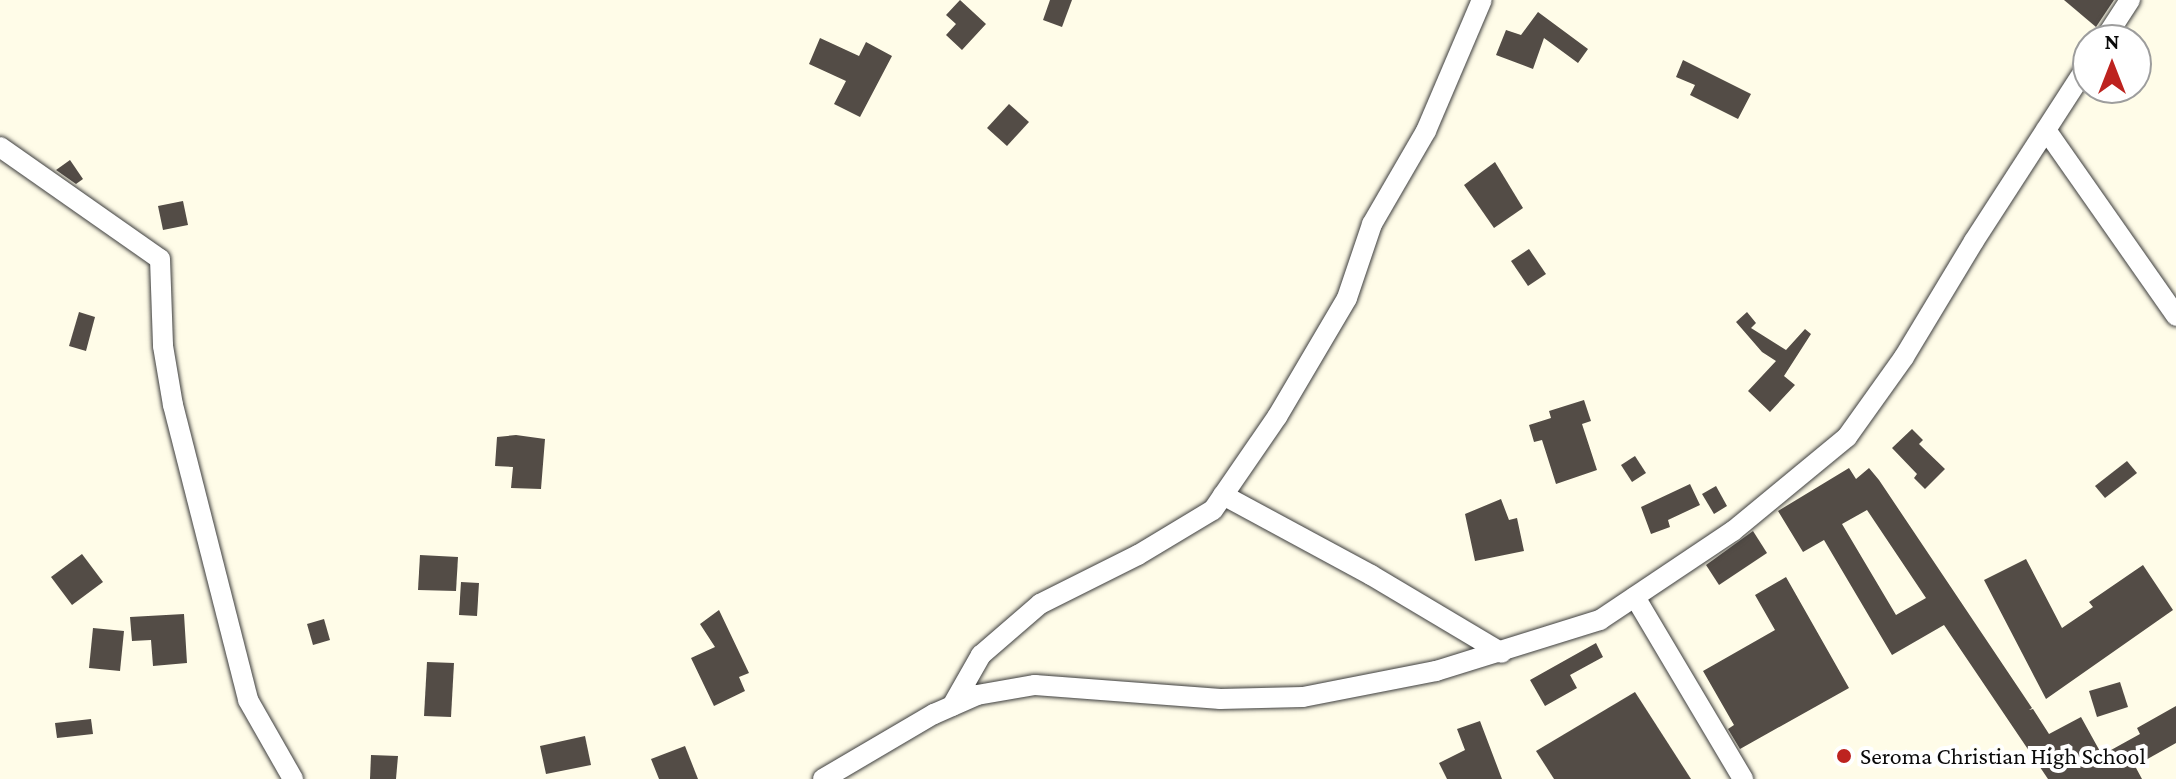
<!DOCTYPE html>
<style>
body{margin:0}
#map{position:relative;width:2176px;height:779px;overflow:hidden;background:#fffce8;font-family:"Crimson Pro",serif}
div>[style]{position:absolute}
.building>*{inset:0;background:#534c46}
.roads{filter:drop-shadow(0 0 2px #3d3d3d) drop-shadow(0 0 2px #3d3d3d)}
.minor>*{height:20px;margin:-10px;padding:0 10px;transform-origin:10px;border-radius:10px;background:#fff}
.dots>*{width:22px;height:22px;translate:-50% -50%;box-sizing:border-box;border:4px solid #fff;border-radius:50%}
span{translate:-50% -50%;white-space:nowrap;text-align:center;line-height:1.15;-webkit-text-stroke:8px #fff;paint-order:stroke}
.poi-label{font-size:24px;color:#0a0a0a}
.left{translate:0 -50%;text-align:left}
.north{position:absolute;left:2072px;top:24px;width:80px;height:80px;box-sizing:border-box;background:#fff;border:2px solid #9d9d9d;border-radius:50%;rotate:0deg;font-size:22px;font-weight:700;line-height:32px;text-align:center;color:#0a0a0a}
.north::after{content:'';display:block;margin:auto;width:28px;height:36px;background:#bd231f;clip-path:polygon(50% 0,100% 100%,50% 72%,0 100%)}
</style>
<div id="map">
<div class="building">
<i style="clip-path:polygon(960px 0,986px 24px,962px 50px,946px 35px,956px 24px,946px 15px)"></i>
<i style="clip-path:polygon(1050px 0,1072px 0,1062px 27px,1043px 20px)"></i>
<i style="clip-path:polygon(2064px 0,2114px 0,2096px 27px)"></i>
<i style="clip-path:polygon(1538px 12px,1588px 49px,1578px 63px,1544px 38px,1533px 69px,1496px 55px,1506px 30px,1521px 35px)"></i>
<i style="clip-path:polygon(820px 38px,859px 56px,866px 42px,892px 56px,860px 117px,834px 104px,846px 81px,809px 64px)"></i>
<i style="clip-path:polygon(1683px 60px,1751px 94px,1738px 119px,1690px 95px,1695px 85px,1676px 77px)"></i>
<i style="clip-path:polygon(1009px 104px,1029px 122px,1007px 146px,987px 128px)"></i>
<i style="clip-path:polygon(70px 160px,83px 179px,76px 184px,56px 170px)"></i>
<i style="clip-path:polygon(1495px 162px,1523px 208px,1494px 228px,1464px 185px)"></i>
<i style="clip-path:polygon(183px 201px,188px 225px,163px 230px,158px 206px)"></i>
<i style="clip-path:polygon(1529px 249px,1546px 274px,1528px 286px,1511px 261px)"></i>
<i style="clip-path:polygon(79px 312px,95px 317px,86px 351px,69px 346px)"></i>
<i style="clip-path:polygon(1747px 312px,1756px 323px,1751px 328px,1786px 350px,1805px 329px,1811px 334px,1784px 376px,1795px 385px,1770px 412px,1748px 391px,1776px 361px,1762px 352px,1736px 322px)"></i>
<i style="clip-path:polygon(1584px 400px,1591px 421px,1582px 424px,1597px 470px,1556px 484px,1542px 440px,1534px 442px,1529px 425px,1551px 418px,1549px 411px)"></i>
<i style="clip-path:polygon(1912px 429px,1923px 440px,1919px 444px,1945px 469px,1925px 489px,1914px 478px,1917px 474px,1892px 448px)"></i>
<i style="clip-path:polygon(516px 435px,545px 439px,541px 489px,511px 488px,513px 467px,495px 466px,497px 437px)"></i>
<i style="clip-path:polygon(1635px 456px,1646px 473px,1632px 482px,1621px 465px)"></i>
<i style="clip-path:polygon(2127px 461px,2137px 473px,2105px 498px,2095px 486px)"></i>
<i style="clip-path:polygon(evenodd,1849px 468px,1856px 479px,1869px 468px,1879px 480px,2032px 708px,2029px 710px,2033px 709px,2049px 734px,2081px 717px,2102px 755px,2140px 734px,2137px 728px,2176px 706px,2176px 743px,2135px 766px,2142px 779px,2048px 779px,1944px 625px,1892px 655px,1824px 540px,1803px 552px,1778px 511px,1849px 468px,1867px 510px,1926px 598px,1896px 615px,1842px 524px,1867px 510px)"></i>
<i style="clip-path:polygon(1690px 484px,1700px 505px,1668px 520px,1670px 527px,1651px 534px,1641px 507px)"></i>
<i style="clip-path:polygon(1716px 486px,1727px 506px,1714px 514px,1702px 494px)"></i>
<i style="clip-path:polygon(1501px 499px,1509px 520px,1517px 518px,1524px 551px,1475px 561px,1465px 514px)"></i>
<i style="clip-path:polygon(1753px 531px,1767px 553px,1719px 585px,1706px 565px)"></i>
<i style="clip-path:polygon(82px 554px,103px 582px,72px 605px,51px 577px)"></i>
<i style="clip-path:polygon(420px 555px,458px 557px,456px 591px,418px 590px)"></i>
<i style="clip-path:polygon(2026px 559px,2062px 628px,2093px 607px,2089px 602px,2143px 565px,2173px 610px,2046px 699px,1984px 580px)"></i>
<i style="clip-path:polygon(1786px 577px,1849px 688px,1740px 749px,1728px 729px,1734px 725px,1703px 671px,1775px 630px,1755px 595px)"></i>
<i style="clip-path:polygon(461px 582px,479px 583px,477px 616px,459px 615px)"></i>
<i style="clip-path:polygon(719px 610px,749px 673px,739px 677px,745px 691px,714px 706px,691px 658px,715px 647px,700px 624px)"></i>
<i style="clip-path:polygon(184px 614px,187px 663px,153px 666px,151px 640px,132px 641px,130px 617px)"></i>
<i style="clip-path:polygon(324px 619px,330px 640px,313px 645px,307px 624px)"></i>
<i style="clip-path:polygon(93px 628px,124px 631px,120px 671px,89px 668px)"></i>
<i style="clip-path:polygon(1596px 643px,1603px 657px,1570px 675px,1577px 688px,1545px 706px,1530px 680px)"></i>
<i style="clip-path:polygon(427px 662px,454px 663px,451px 717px,424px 716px)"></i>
<i style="clip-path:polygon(2120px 682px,2128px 707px,2097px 717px,2089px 691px)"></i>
<i style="clip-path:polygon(1635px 692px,1691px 779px,1554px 779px,1536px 751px)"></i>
<i style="clip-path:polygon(91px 719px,93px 734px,57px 738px,55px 723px)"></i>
<i style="clip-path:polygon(1480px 721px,1502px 779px,1447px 779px,1439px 763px,1465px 750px,1457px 729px)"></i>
<i style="clip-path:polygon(585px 736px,591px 765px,546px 774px,540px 746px)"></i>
<i style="clip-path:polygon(685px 746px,698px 779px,659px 779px,651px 759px)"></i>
<i style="clip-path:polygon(371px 755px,398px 756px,396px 779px,370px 779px)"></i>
</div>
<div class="roads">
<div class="minor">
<i style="left:2104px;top:40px;width:48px;rotate:-57deg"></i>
<i style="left:2046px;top:130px;width:227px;rotate:55deg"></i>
<i style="left:0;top:147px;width:195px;rotate:35deg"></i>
<i style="left:160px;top:259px;width:87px;rotate:88deg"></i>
<i style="left:163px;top:346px;width:60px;rotate:80.4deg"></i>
<i style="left:173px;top:405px;width:304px;rotate:75.7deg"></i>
<i style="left:248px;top:700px;width:91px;rotate:60.3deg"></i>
<i style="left:1223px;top:495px;width:168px;rotate:28.4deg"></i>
<i style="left:1371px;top:575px;width:152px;rotate:30.8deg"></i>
<i style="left:1635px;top:597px;width:212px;rotate:59.3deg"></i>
<i style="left:952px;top:706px;width:59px;rotate:-60.4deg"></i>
<i style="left:981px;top:655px;width:78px;rotate:-40.8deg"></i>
<i style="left:1040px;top:604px;width:110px;rotate:-26.6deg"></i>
<i style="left:1138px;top:555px;width:87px;rotate:-31deg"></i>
<i style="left:1213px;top:510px;width:113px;rotate:-55.5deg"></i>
<i style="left:1277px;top:417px;width:138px;rotate:-59.5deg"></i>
<i style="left:1347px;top:298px;width:78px;rotate:-71.3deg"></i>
<i style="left:1372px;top:224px;width:108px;rotate:-59.9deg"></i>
<i style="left:1426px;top:131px;width:142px;rotate:-66.9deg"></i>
<i style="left:823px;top:779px;width:129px;rotate:-30.4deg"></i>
<i style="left:934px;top:714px;width:47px;rotate:-23.8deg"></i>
<i style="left:977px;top:695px;width:59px;rotate:-9.8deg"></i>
<i style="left:1035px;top:685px;width:186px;rotate:4.3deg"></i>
<i style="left:1220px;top:699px;width:83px;rotate:-1.4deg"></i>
<i style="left:1303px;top:697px;width:136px;rotate:-11.1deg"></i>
<i style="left:1436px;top:671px;width:172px;rotate:-17.3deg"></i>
<i style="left:1600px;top:620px;width:160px;rotate:-33.8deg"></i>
<i style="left:1733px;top:531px;width:148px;rotate:-39.5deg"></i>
<i style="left:1847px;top:437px;width:98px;rotate:-54.5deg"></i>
<i style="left:1904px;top:357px;width:135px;rotate:-58.9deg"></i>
<i style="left:1974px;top:241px;width:210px;rotate:-57.1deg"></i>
</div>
</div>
<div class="dots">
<i style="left:1844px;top:756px;background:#bd231f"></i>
</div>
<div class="poi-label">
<span class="left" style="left:1860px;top:756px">Seroma Christian High School</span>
</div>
<div class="north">N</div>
</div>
